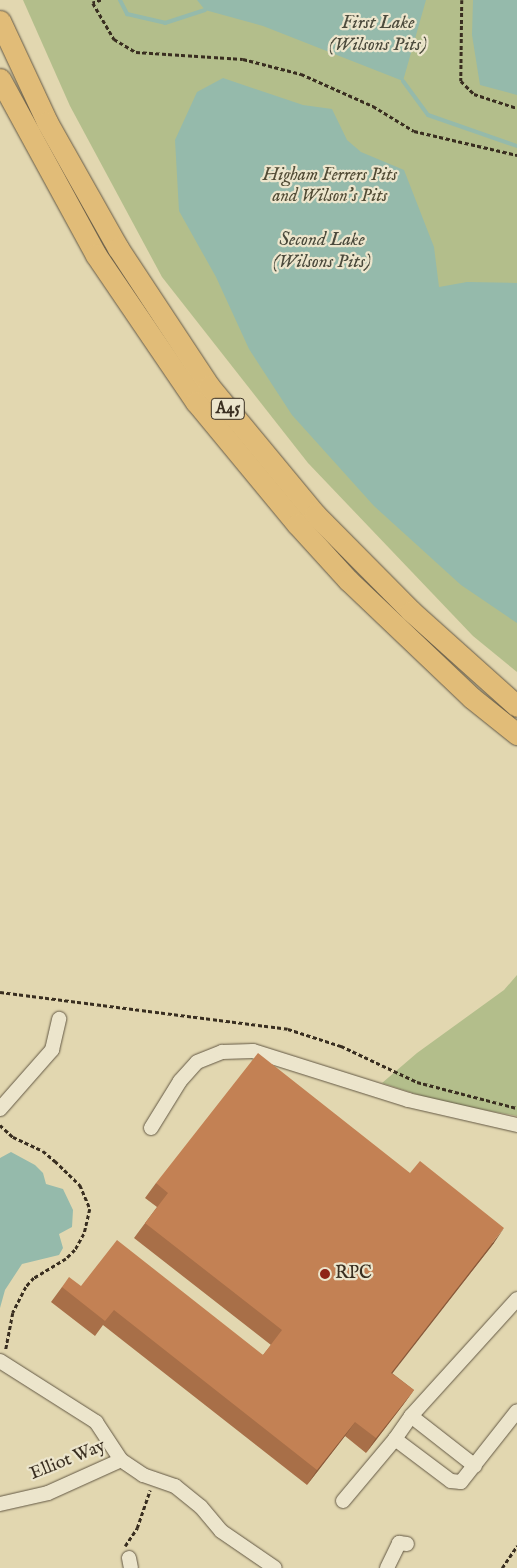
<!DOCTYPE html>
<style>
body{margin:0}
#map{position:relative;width:517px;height:1568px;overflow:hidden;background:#e2d7b0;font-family:"IM FELL English",serif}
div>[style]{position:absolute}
.green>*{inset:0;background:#b3be8b}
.water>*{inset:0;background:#95baab}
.stream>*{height:4px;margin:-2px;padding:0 2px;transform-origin:2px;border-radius:2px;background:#95baab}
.path>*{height:2.5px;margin-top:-1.25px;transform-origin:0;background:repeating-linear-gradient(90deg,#392e20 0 4px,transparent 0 6.5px)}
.roads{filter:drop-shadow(0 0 1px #635844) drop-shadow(0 0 1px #635844)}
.minor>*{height:14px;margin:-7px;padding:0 7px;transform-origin:7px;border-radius:7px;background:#ece5cc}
.highway>*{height:21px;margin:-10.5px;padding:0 10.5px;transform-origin:10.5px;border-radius:10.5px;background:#e1bc78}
.wall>*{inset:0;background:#a86f48}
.shaded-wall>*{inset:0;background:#885a3b}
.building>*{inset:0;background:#c38154}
.dots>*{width:14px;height:14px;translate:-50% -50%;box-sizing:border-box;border:2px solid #ece5cc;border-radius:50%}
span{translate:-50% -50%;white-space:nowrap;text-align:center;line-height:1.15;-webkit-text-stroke:4.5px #ece5cc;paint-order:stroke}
.shield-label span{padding:1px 4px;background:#ece5cc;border:1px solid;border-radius:4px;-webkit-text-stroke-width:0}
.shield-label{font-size:16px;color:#392e20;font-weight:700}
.park-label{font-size:18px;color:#514b35;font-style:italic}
.poi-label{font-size:18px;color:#392e20}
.left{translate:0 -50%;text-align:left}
.street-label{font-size:18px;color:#392e20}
.water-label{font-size:19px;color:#4b4a3c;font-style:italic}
</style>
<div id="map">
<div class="green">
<i style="clip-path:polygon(23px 0,517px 0,517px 672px,473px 636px,308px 463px,162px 277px,70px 106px)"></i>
<i style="clip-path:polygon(517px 975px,517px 1116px,437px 1101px,382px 1083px,417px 1053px,504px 990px)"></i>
</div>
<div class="water">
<i style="clip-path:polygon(197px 0,426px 0,403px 81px,263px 26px,205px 10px)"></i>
<i style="clip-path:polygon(473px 0,517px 0,517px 95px,480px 85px,472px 35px)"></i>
<i style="clip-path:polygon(223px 78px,303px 105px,332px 109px,347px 140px,361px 152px,404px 170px,434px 247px,439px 287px,467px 282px,517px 283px,517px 623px,461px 585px,374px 506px,292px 415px,249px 349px,216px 277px,179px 211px,175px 140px,197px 92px)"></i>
<i style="clip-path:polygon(11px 1152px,35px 1165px,43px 1173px,46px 1184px,63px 1189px,73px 1210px,72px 1227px,59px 1234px,63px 1248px,59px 1255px,22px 1264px,5px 1290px,0 1308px,0 1158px)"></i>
</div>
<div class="stream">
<i style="left:120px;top:0;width:16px;rotate:63deg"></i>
<i style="left:127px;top:14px;width:39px;rotate:13deg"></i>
<i style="left:165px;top:23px;width:42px;rotate:-18deg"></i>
<i style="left:403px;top:81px;width:42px;rotate:53.7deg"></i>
<i style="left:428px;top:115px;width:94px;rotate:19.2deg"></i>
</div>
<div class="path">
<i style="left:101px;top:0;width:9px;rotate:159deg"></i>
<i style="left:93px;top:3px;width:42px;rotate:59.7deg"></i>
<i style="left:114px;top:39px;width:26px;rotate:31deg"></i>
<i style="left:136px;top:52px;width:107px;rotate:3.7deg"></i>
<i style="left:243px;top:59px;width:60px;rotate:14.5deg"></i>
<i style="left:301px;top:74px;width:79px;rotate:24deg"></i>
<i style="left:373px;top:106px;width:48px;rotate:31.4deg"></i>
<i style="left:414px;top:131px;width:106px;rotate:13.1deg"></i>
<i style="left:462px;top:0;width:81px;rotate:90.7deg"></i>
<i style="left:461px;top:81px;width:18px;rotate:45deg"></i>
<i style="left:474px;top:94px;width:45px;rotate:18deg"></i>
<i style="left:0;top:992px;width:290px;rotate:7.3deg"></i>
<i style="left:288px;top:1029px;width:56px;rotate:17.8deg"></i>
<i style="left:341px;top:1046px;width:84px;rotate:25.3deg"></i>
<i style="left:417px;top:1082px;width:103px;rotate:14.6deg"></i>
<i style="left:0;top:1125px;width:18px;rotate:43deg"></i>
<i style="left:13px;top:1137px;width:33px;rotate:25deg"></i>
<i style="left:43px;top:1151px;width:16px;rotate:40deg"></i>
<i style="left:55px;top:1161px;width:35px;rotate:44deg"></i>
<i style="left:80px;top:1185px;width:26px;rotate:67deg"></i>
<i style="left:90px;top:1209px;width:26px;rotate:103deg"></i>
<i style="left:84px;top:1234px;width:18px;rotate:119deg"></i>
<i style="left:75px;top:1250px;width:13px;rotate:135deg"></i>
<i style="left:66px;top:1259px;width:37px;rotate:149deg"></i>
<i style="left:34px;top:1278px;width:12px;rotate:132deg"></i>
<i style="left:26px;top:1287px;width:29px;rotate:117deg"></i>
<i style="left:13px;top:1313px;width:37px;rotate:101deg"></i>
<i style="left:125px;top:1546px;width:22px;rotate:-56deg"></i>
<i style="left:137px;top:1528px;width:40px;rotate:-71.1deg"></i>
<i style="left:502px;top:1568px;width:27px;rotate:-56deg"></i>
</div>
<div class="roads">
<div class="minor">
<i style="left:0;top:1109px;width:79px;rotate:-48.6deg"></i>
<i style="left:52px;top:1050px;width:32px;rotate:-77deg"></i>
<i style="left:151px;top:1128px;width:55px;rotate:-58.3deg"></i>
<i style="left:180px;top:1081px;width:25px;rotate:-48deg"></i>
<i style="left:197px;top:1062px;width:27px;rotate:-22deg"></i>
<i style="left:222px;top:1052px;width:31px;rotate:-2deg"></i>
<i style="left:253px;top:1051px;width:163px;rotate:17.5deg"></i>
<i style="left:408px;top:1100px;width:112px;rotate:12.9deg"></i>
<i style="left:0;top:1361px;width:114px;rotate:32.4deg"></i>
<i style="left:96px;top:1422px;width:45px;rotate:56.7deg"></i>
<i style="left:121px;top:1460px;width:27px;rotate:34deg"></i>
<i style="left:143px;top:1475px;width:34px;rotate:19deg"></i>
<i style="left:175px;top:1486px;width:33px;rotate:39deg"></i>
<i style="left:201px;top:1507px;width:31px;rotate:50deg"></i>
<i style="left:221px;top:1531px;width:65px;rotate:34.4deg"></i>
<i style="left:411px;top:1416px;width:81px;rotate:38deg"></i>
<i style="left:395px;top:1439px;width:70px;rotate:36.9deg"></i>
<i style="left:451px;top:1481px;width:10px;rotate:6deg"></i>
<i style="left:461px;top:1482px;width:90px;rotate:-51.7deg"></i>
<i style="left:343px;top:1501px;width:81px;rotate:-50deg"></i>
<i style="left:395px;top:1439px;width:28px;rotate:-55deg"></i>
<i style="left:411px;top:1416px;width:158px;rotate:-47.8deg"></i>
<i style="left:0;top:1504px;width:49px;rotate:-12.9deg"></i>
<i style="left:48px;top:1493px;width:80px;rotate:-24.3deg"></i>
<i style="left:129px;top:1558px;width:10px;rotate:79deg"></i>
<i style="left:387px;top:1568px;width:28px;rotate:-64deg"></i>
<i style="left:399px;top:1543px;width:8px;rotate:7deg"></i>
</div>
<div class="highway">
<i style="left:0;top:21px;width:111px;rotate:65deg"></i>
<i style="left:47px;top:122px;width:145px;rotate:60.6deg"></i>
<i style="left:118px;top:248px;width:165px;rotate:56.6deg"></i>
<i style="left:209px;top:386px;width:166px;rotate:50.4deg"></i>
<i style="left:315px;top:514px;width:136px;rotate:45.3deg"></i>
<i style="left:411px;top:611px;width:142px;rotate:41.9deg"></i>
<i style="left:0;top:79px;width:200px;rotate:61.4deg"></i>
<i style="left:96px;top:255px;width:178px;rotate:55.8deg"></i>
<i style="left:196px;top:402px;width:158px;rotate:50.4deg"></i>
<i style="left:297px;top:524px;width:76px;rotate:47.7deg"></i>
<i style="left:348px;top:580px;width:171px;rotate:43.6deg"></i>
<i style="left:472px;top:698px;width:58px;rotate:38.7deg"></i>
</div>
</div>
<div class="wall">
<i style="clip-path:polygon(156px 1183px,494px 1243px,392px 1373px,414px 1390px,403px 1405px,366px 1453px,345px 1436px,307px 1485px,103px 1325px,95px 1336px,51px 1302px,62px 1287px,81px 1286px,263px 1355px,271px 1345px,134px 1238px,157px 1207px,145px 1198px)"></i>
</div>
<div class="shaded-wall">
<i style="clip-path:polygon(504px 1228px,494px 1243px,381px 1388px,391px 1373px)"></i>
<i style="clip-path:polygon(414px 1390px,403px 1405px,366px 1453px,376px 1438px)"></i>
<i style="clip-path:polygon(355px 1422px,345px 1436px,307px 1485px,317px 1470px)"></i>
</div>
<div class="building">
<i style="clip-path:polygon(258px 1053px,410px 1173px,420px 1161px,504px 1228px,391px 1373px,414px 1390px,376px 1438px,355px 1422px,317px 1470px,114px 1310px,105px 1321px,62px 1287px,69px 1277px,81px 1286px,117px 1240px,263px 1355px,282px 1330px,145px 1223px,168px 1193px,156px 1183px)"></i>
</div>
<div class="dots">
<i style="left:325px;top:1274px;background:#8f2418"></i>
</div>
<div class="shield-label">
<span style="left:228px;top:409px">A45</span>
</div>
<div class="park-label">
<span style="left:330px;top:187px">Higham Ferrers Pits<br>and Wilson's Pits</span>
</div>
<div class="poi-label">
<span class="left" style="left:335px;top:1274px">RPC</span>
</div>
<div class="street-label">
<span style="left:68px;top:1461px;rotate:-22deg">Elliot Way</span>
</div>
<div class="water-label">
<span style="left:378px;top:35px">First Lake<br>(Wilsons Pits)</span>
<span style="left:322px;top:252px">Second Lake<br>(Wilsons Pits)</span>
</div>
</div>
